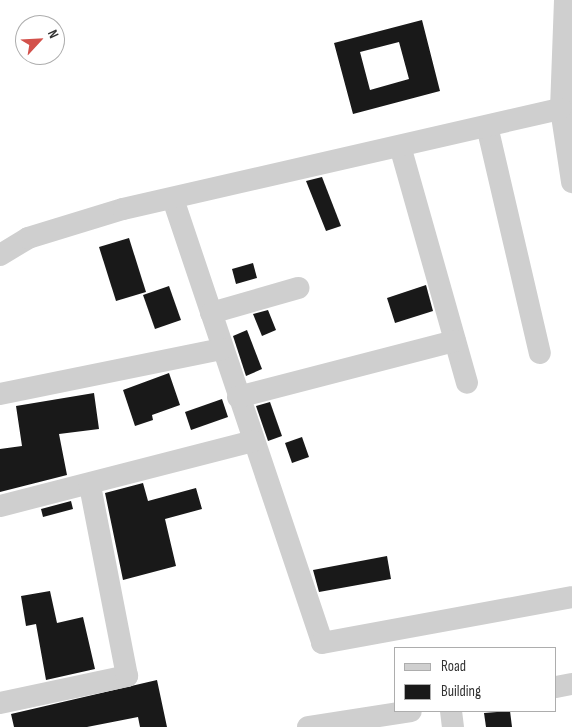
<!DOCTYPE html>
<style>
body{margin:0}
#map{position:relative;width:572px;height:727px;overflow:hidden;background:#fff;font-family:"Sofia Sans Condensed",sans-serif}
div>[style]{position:absolute}
.building>*{inset:0;background:#191919}
.street>*{height:22px;margin:-11px;padding:0 11px;transform-origin:11px;border-radius:11px;background:#cfcfcf}
span{translate:-50% -50%;white-space:nowrap;text-align:center;line-height:1.15;-webkit-text-stroke:5px #fff;paint-order:stroke}
.legend{position:absolute;left:394px;top:647px;width:162px;height:65px;box-sizing:border-box;background:#fff;border:1px solid #adadad;margin:0;padding:6px 9px;list-style:none;font-size:15px;color:#323232}
.legend li{display:flex;align-items:center;gap:10px;height:25px}
.legend b{width:25px;border:1px solid #adadad}
.north{position:absolute;left:15px;top:15px;width:50px;height:50px;box-sizing:border-box;background:#fff;border:1px solid #adadad;border-radius:50%;rotate:65deg;font-size:14px;font-weight:700;line-height:20px;text-align:center;color:#323232}
.north::after{content:'';display:block;margin:auto;width:18px;height:22px;background:#d3514b;clip-path:polygon(50% 0,100% 100%,50% 72%,0 100%)}
</style>
<div id="map">
<div class="building">
<i style="clip-path:polygon(evenodd,422px 20px,440px 91px,353px 114px,334px 43px,422px 20px,399px 42px,409px 79px,370px 90px,360px 52px,399px 42px)"></i>
<i style="clip-path:polygon(322px 177px,341px 226px,326px 231px,306px 181px)"></i>
<i style="clip-path:polygon(129px 238px,146px 292px,116px 301px,99px 247px)"></i>
<i style="clip-path:polygon(253px 263px,257px 278px,236px 284px,232px 269px)"></i>
<i style="clip-path:polygon(426px 285px,433px 311px,395px 323px,387px 298px)"></i>
<i style="clip-path:polygon(169px 286px,181px 320px,155px 329px,143px 295px)"></i>
<i style="clip-path:polygon(268px 310px,276px 330px,262px 336px,253px 314px)"></i>
<i style="clip-path:polygon(247px 330px,262px 369px,246px 376px,233px 336px)"></i>
<i style="clip-path:polygon(169px 373px,180px 405px,152px 415px,153px 420px,135px 426px,123px 390px)"></i>
<i style="clip-path:polygon(94px 393px,99px 429px,59px 434px,67px 475px,0 492px,0 449px,22px 446px,16px 406px)"></i>
<i style="clip-path:polygon(222px 399px,228px 417px,191px 430px,185px 412px)"></i>
<i style="clip-path:polygon(270px 402px,282px 436px,268px 441px,256px 406px)"></i>
<i style="clip-path:polygon(302px 437px,309px 457px,292px 463px,285px 443px)"></i>
<i style="clip-path:polygon(143px 483px,148px 501px,196px 488px,202px 509px,165px 519px,176px 566px,123px 580px,105px 493px)"></i>
<i style="clip-path:polygon(71px 501px,73px 509px,43px 517px,41px 509px)"></i>
<i style="clip-path:polygon(387px 556px,391px 579px,319px 592px,313px 570px)"></i>
<i style="clip-path:polygon(50px 591px,57px 623px,83px 617px,95px 669px,46px 680px,36px 624px,26px 626px,21px 596px)"></i>
<i style="clip-path:polygon(157px 680px,167px 727px,140px 727px,138px 717px,87px 727px,14px 727px,11px 714px)"></i>
<i style="clip-path:polygon(510px 711px,512px 727px,486px 727px,484px 713px)"></i>
</div>
<div class="street">
<i style="left:565px;top:0;width:109px;rotate:92.1deg"></i>
<i style="left:561px;top:109px;width:74px;rotate:81.4deg"></i>
<i style="left:487px;top:126px;width:233px;rotate:76.9deg"></i>
<i style="left:400px;top:146px;width:246px;rotate:74.2deg"></i>
<i style="left:173px;top:199px;width:468px;rotate:71.4deg"></i>
<i style="left:322px;top:643px;width:254px;rotate:-10.4deg"></i>
<i style="left:0;top:255px;width:33px;rotate:-31deg"></i>
<i style="left:28px;top:238px;width:99px;rotate:-17deg"></i>
<i style="left:123px;top:209px;width:449px;rotate:-12.9deg"></i>
<i style="left:211px;top:313px;width:91px;rotate:-16deg"></i>
<i style="left:0;top:394px;width:226px;rotate:-11.5deg"></i>
<i style="left:238px;top:397px;width:224px;rotate:-14.5deg"></i>
<i style="left:0;top:506px;width:261px;rotate:-14.4deg"></i>
<i style="left:556px;top:687px;width:16px;rotate:-11deg"></i>
<i style="left:0;top:703px;width:130px;rotate:-12deg"></i>
<i style="left:127px;top:676px;width:195px;rotate:-101deg"></i>
<i style="left:451px;top:711px;width:16px;rotate:83deg"></i>
<i style="left:308px;top:727px;width:104px;rotate:-8.8deg"></i>
</div>
<ul class="legend">
<li><b style="height:6px;background:#cfcfcf"></b>Road</li>
<li><b style="height:14px;background:#191919"></b>Building</li>
</ul>
<div class="north">N</div>
</div>
